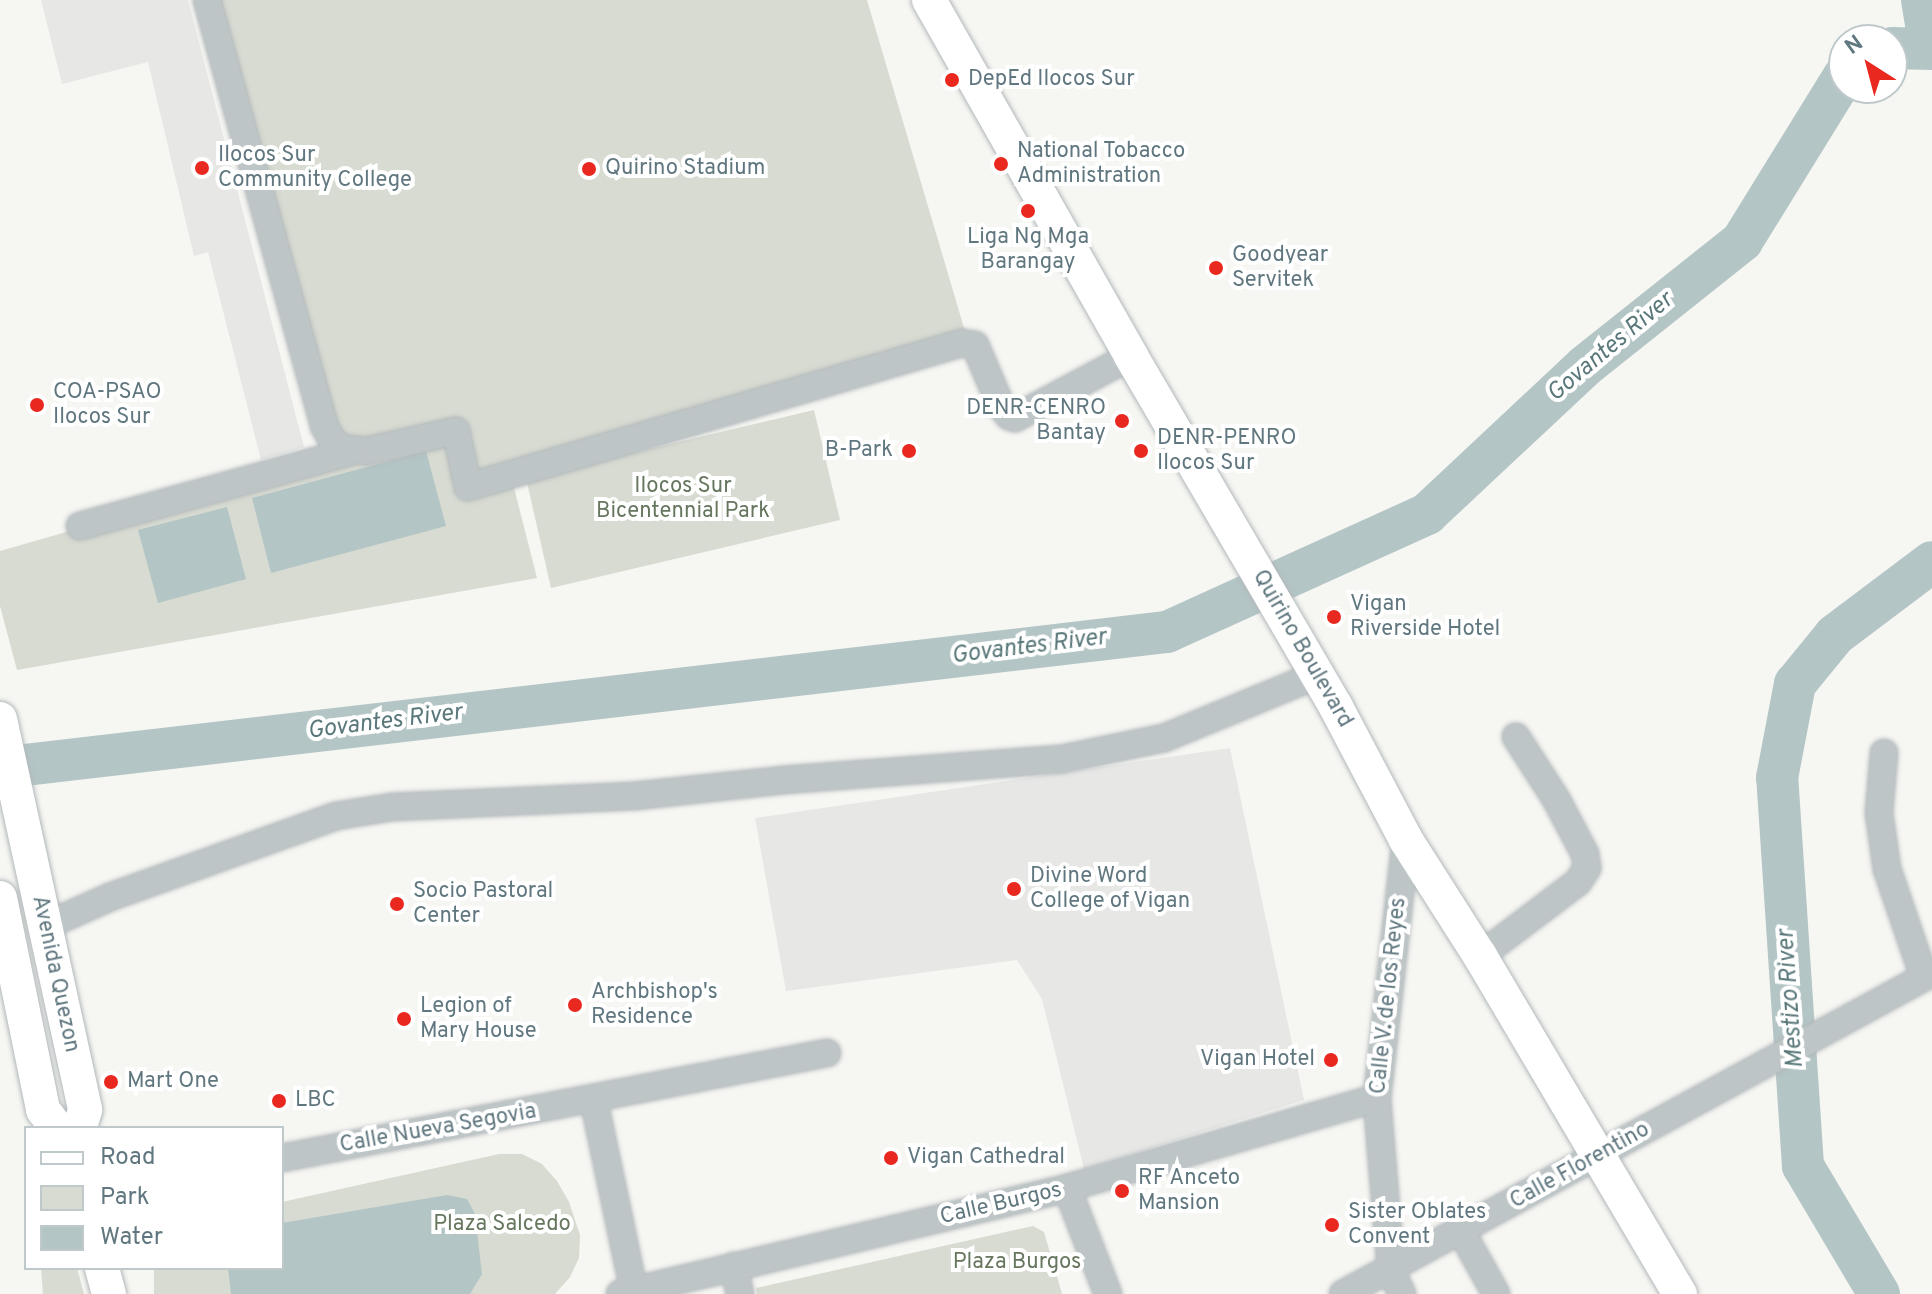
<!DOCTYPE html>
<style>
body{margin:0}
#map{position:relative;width:1932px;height:1294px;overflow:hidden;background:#f6f6f2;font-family:Overpass,sans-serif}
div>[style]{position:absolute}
.built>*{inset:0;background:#e7e7e6}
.green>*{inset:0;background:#d7dbd1}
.water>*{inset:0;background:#b4c5c6}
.river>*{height:42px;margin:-21px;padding:0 21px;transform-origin:21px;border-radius:21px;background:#b4c5c6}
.roads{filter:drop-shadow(0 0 2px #b2b8bb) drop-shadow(0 0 2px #b2b8bb)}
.minor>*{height:26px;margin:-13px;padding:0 13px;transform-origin:13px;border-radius:13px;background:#bec5c7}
.major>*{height:34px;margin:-17px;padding:0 17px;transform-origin:17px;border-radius:17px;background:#fff}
.dots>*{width:22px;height:22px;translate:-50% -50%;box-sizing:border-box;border:4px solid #fff;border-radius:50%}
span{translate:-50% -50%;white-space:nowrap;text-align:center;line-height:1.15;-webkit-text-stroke:8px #fff;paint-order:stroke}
.poi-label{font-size:22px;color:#60777f}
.left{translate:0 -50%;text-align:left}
.right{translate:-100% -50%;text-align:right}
.park-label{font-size:22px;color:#67775f}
.street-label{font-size:22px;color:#60777f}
.water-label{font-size:24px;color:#5a787a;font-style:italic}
.legend{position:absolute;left:24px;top:1126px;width:260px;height:144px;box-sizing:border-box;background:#fff;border:2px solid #bfc9cc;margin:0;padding:10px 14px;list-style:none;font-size:24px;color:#60777f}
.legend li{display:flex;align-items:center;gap:16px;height:40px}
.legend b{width:40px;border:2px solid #bfc9cc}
.north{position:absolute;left:1828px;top:24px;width:80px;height:80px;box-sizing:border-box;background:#fff;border:2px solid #bfc9cc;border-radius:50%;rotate:324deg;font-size:22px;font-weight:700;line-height:32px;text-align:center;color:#60777f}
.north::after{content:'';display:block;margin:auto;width:28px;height:36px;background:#e9291f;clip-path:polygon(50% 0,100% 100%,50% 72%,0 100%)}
</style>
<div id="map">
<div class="built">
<i style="clip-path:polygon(41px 0,188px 0,304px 447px,261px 460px,208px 252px,194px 256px,148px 62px,62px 84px)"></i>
<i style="clip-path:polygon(1230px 748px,1304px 1100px,1084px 1169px,1042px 999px,1017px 960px,786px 991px,755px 818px)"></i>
</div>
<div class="green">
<i style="clip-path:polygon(220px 0,867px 0,967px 338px,510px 472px,537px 578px,17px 670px,0 606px,0 551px,331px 456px)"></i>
<i style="clip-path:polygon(814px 410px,840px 520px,551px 588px,526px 478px)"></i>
<i style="clip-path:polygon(499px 1154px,522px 1154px,542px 1164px,557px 1181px,569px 1202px,580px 1235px,579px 1258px,570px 1277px,555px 1294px,154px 1294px,154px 1268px,282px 1268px,282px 1202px)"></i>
<i style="clip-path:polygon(1033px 1226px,1044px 1232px,1062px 1294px,757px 1294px,756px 1288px)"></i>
<i style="clip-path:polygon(41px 1268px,77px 1268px,84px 1294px,43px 1294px)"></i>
</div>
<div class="water">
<i style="clip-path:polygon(426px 451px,446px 526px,271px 573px,252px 498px)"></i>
<i style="clip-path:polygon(227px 507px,246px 579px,158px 603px,138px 530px)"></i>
<i style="clip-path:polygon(447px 1195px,467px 1199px,475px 1214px,482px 1274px,470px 1294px,231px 1294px,228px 1268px,282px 1268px,282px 1223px)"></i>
</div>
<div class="river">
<i style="left:1922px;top:0;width:49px;rotate:80.5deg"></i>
<i style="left:1892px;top:48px;width:40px;rotate:1.4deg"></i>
<i style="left:0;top:768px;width:1175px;rotate:-6.65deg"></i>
<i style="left:1167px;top:632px;width:286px;rotate:-24.4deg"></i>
<i style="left:1427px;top:514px;width:216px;rotate:-43.1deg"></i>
<i style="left:1585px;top:366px;width:201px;rotate:-38.5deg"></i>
<i style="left:1742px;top:241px;width:194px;rotate:-58.3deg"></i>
<i style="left:1879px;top:1294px;width:149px;rotate:-120.7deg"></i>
<i style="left:1803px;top:1166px;width:389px;rotate:-93.8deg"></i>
<i style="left:1777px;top:778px;width:96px;rotate:-79.2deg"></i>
<i style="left:1795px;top:684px;width:63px;rotate:-50.8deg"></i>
<i style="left:1835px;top:635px;width:121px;rotate:-37deg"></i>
</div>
<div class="roads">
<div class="minor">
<i style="left:207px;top:0;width:442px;rotate:74.6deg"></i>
<i style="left:324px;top:426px;width:20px;rotate:60deg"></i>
<i style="left:334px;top:443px;width:12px;rotate:31deg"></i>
<i style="left:344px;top:449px;width:23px;rotate:5deg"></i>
<i style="left:367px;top:451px;width:91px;rotate:-12.7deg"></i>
<i style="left:456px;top:431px;width:57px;rotate:77.9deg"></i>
<i style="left:468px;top:487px;width:515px;rotate:-16.25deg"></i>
<i style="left:962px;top:343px;width:13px;rotate:9deg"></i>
<i style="left:975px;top:345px;width:66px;rotate:66.9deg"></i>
<i style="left:1001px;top:406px;width:13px;rotate:51deg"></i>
<i style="left:1009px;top:416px;width:6px;rotate:18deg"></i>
<i style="left:1015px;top:418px;width:132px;rotate:-28.1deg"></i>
<i style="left:80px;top:526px;width:285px;rotate:-15.4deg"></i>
<i style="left:1884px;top:753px;width:60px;rotate:94.8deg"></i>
<i style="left:1879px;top:813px;width:57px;rotate:81.9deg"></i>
<i style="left:1887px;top:869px;width:114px;rotate:71.1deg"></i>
<i style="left:45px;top:926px;width:71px;rotate:-24deg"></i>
<i style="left:110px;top:897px;width:240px;rotate:-19.7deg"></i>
<i style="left:336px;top:816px;width:57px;rotate:-9.1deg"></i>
<i style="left:392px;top:807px;width:242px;rotate:-2.6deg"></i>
<i style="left:634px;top:796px;width:150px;rotate:-6.1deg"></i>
<i style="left:783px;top:780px;width:280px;rotate:-4.3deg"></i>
<i style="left:1062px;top:759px;width:104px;rotate:-11.6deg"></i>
<i style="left:1164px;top:738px;width:165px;rotate:-22.4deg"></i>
<i style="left:1480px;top:956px;width:123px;rotate:-37.1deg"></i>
<i style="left:1578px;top:882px;width:17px;rotate:-57deg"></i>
<i style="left:1587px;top:868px;width:14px;rotate:-98deg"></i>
<i style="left:1585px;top:854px;width:62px;rotate:-117.8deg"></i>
<i style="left:1556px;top:799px;width:74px;rotate:-122.8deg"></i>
<i style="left:594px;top:1101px;width:193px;rotate:78.1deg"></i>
<i style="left:282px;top:1158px;width:555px;rotate:-10.91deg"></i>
<i style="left:1067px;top:1188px;width:114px;rotate:68.9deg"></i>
<i style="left:1461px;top:1231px;width:72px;rotate:60.9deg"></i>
<i style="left:734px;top:1266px;width:29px;rotate:78deg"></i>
<i style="left:620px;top:1294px;width:459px;rotate:-13.3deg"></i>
<i style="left:1067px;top:1188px;width:323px;rotate:-16.2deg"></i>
<i style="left:1343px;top:1294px;width:671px;rotate:-28.59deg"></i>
<i style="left:1402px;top:1294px;width:26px;rotate:-115deg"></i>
<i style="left:1391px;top:1270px;width:173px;rotate:-94.7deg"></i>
<i style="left:1377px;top:1098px;width:260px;rotate:-83.6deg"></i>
</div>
<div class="major">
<i style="left:929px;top:0;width:409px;rotate:60.4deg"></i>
<i style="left:1131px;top:356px;width:406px;rotate:59.7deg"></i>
<i style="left:1336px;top:707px;width:150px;rotate:62.2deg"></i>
<i style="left:1406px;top:840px;width:138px;rotate:57.5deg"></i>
<i style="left:1480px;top:956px;width:393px;rotate:59.4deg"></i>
<i style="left:0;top:719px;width:400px;rotate:77.7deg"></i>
<i style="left:85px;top:1110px;width:19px;rotate:106deg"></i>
<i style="left:0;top:898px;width:216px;rotate:78.5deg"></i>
<i style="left:43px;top:1110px;width:23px;rotate:52deg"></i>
<i style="left:102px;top:1268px;width:27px;rotate:75deg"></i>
</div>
</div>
<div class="dots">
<i style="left:952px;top:80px;background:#e9291f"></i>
<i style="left:1001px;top:164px;background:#e9291f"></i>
<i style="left:202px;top:168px;background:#e9291f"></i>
<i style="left:589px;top:169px;background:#e9291f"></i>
<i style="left:1028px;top:211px;background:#e9291f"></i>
<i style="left:1216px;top:268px;background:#e9291f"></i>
<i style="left:37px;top:405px;background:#e9291f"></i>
<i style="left:1122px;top:421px;background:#e9291f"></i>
<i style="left:909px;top:451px;background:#e9291f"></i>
<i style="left:1141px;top:451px;background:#e9291f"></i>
<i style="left:1334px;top:617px;background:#e9291f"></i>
<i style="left:1014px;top:889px;background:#e9291f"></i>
<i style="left:397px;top:904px;background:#e9291f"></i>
<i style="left:575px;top:1005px;background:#e9291f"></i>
<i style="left:404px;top:1019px;background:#e9291f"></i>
<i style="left:1331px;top:1060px;background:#e9291f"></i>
<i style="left:111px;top:1082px;background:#e9291f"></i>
<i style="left:279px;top:1101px;background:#e9291f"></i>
<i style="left:891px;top:1158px;background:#e9291f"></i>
<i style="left:1122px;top:1191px;background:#e9291f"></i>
<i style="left:1332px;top:1225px;background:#e9291f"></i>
</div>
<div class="poi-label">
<span class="left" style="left:968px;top:80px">DepEd Ilocos Sur</span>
<span class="left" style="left:1017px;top:164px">National Tobacco<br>Administration</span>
<span class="left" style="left:218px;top:168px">Ilocos Sur<br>Community College</span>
<span class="left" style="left:605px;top:169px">Quirino Stadium</span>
<span style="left:1028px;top:250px">Liga Ng Mga<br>Barangay</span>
<span class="left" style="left:1232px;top:268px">Goodyear<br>Servitek</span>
<span class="left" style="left:53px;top:405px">COA-PSAO<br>Ilocos Sur</span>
<span class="right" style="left:1106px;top:421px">DENR-CENRO<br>Bantay</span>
<span class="left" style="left:1157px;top:451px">DENR-PENRO<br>Ilocos Sur</span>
<span class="right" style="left:893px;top:451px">B-Park</span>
<span class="left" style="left:1350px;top:617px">Vigan<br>Riverside Hotel</span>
<span class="left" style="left:1030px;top:889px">Divine Word<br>College of Vigan</span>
<span class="left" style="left:413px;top:904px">Socio Pastoral<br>Center</span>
<span class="left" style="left:591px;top:1005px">Archbishop's<br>Residence</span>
<span class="left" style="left:420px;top:1019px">Legion of<br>Mary House</span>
<span class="right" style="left:1315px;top:1060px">Vigan Hotel</span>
<span class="left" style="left:127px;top:1082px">Mart One</span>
<span class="left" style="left:295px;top:1101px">LBC</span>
<span class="left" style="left:907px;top:1158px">Vigan Cathedral</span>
<span class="left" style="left:1138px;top:1191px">RF Anceto<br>Mansion</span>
<span class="left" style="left:1348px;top:1225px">Sister Oblates<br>Convent</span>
</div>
<div class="park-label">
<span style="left:683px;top:499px">Ilocos Sur<br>Bicentennial Park</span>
<span style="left:502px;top:1225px">Plaza Salcedo</span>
<span style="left:1017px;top:1263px">Plaza Burgos</span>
</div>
<div class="street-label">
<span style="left:1302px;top:649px;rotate:60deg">Quirino Boulevard</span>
<span style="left:55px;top:974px;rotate:78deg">Avenida Quezon</span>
<span style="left:1389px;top:996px;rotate:-84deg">Calle V. de los Reyes</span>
<span style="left:438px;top:1129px;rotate:-10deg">Calle Nueva Segovia</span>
<span style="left:1580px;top:1166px;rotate:-29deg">Calle Florentino</span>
<span style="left:1001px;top:1204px;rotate:-13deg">Calle Burgos</span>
</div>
<div class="water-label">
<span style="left:1611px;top:348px;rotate:-40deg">Govantes River</span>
<span style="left:1029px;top:648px;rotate:-7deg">Govantes River</span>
<span style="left:385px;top:723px;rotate:-7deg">Govantes River</span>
<span style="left:1792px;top:999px;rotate:-94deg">Mestizo River</span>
</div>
<ul class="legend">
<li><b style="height:10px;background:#fff"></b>Road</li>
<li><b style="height:22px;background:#d7dbd1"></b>Park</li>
<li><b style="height:22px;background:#b4c5c6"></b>Water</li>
</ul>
<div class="north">N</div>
</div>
